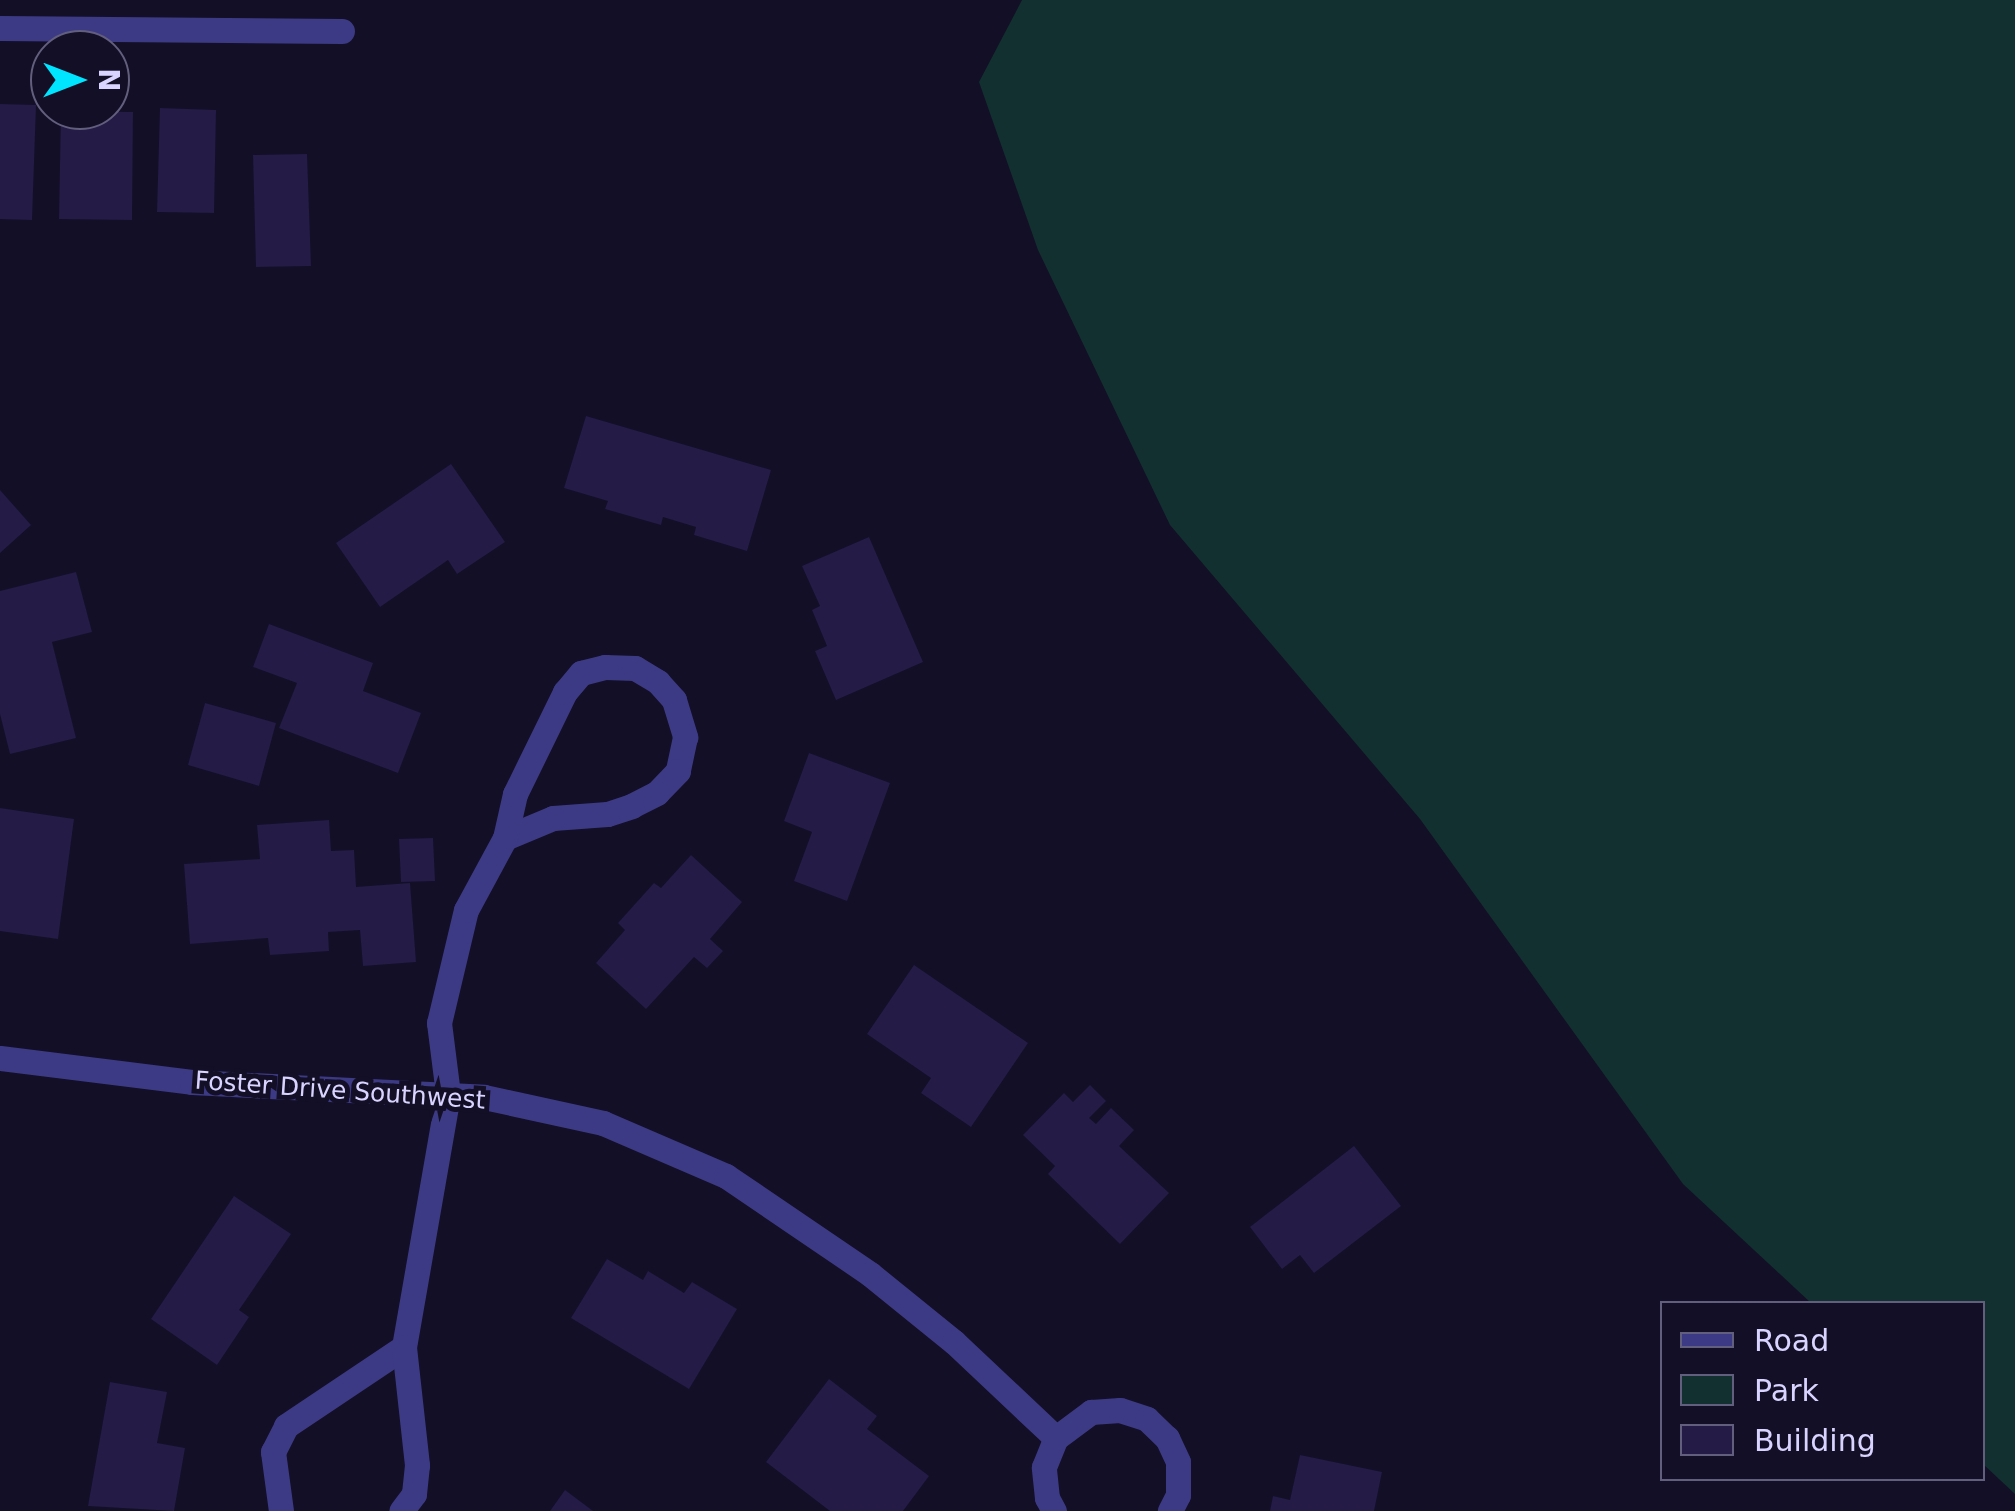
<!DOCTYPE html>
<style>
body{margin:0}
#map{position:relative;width:2015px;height:1511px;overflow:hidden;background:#130f26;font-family:"DejaVu Sans",sans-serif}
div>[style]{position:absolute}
.green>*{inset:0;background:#12302f}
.building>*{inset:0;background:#241b47}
.minor>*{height:25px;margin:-12.5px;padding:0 12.5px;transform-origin:12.5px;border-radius:12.5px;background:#3d3a85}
span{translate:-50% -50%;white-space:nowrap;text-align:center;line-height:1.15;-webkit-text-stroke:10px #130f26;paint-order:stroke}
.street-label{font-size:25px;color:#d9d4ff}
.legend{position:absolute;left:1660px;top:1301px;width:325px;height:180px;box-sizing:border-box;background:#130f26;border:2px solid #625e7d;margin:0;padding:12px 18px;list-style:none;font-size:30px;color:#d9d4ff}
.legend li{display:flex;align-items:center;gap:20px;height:50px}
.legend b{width:50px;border:2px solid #625e7d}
.north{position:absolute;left:30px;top:30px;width:100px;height:100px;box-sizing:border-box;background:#130f26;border:2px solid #625e7d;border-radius:50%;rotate:90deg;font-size:28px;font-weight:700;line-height:40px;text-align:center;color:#d9d4ff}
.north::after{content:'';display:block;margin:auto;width:35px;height:45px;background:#00e5ff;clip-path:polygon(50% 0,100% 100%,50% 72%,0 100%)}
</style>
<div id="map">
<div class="green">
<i style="clip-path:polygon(1022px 0,2015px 0,2015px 1494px,1983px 1464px,1982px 1304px,1811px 1303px,1683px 1184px,1420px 819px,1170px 525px,1038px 250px,979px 82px)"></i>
</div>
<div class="building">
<i style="clip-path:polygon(0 104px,36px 105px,32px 220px,0 219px)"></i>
<i style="clip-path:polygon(160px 108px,216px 110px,214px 213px,157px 212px)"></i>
<i style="clip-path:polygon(61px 111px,133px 112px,132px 220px,59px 219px)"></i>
<i style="clip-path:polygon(307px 154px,311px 266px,256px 267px,253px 155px)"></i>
<i style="clip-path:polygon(586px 416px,771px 470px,747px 551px,694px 535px,696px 527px,663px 517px,661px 525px,605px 509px,608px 501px,564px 488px)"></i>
<i style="clip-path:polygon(451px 464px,505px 542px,457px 574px,448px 560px,380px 607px,336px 543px)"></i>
<i style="clip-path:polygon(0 490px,31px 525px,0 553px)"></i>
<i style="clip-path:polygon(869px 537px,923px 662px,836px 700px,815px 651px,827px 646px,812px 610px,820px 606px,802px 566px)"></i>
<i style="clip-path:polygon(76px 572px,92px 632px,52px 642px,76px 738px,10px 754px,0 714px,0 591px)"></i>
<i style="clip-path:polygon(269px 624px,373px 663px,363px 691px,421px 713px,398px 773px,279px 728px,297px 683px,253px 667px)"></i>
<i style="clip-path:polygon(205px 703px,276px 723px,259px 786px,188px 765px)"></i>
<i style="clip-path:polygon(809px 753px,890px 783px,847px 901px,794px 881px,812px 832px,784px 821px)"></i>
<i style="clip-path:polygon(0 808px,74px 819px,58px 939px,0 931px)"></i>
<i style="clip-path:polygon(329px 820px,331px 851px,354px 850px,356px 887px,410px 883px,416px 962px,363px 966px,360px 930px,328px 932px,329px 951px,270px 955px,268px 938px,190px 944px,184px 864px,260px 859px,257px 825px)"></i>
<i style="clip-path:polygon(433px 838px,435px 881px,401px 882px,399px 839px)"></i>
<i style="clip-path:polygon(691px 855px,742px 902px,710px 939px,723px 951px,707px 968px,694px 957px,646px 1009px,596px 963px,625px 930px,618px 923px,654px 883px,661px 888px)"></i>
<i style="clip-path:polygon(914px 965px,1028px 1043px,971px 1127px,921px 1093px,931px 1078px,867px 1034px)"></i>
<i style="clip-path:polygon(1090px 1085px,1106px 1101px,1089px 1118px,1096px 1124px,1111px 1108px,1134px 1130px,1119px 1146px,1169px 1193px,1120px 1244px,1048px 1174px,1055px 1166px,1023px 1135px,1064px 1093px,1073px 1102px)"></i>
<i style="clip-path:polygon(1354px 1146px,1401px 1206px,1314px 1273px,1300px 1255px,1282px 1269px,1250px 1227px)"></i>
<i style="clip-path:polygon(234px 1196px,291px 1234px,239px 1310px,249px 1317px,217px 1365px,151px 1319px)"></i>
<i style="clip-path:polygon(607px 1259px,643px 1280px,648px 1271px,684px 1293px,692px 1282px,737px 1309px,689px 1389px,571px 1318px)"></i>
<i style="clip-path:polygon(829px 1379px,877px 1416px,867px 1429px,929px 1476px,903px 1511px,830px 1511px,766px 1462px)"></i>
<i style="clip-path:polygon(110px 1382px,167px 1392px,157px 1443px,185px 1448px,174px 1511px,88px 1506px)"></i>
<i style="clip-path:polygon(1300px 1455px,1382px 1472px,1374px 1511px,1270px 1511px,1273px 1496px,1290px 1500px)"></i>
<i style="clip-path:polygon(565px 1490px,593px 1511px,550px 1511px)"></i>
</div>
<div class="minor">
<i style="left:0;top:28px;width:342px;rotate:0.5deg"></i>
<i style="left:605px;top:667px;width:30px;rotate:2deg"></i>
<i style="left:635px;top:668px;width:27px;rotate:31deg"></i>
<i style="left:658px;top:682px;width:24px;rotate:48deg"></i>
<i style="left:674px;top:700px;width:39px;rotate:73deg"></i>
<i style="left:685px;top:737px;width:35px;rotate:102deg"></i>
<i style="left:678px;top:771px;width:30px;rotate:134deg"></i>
<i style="left:657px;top:793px;width:28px;rotate:153deg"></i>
<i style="left:632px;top:806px;width:26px;rotate:162deg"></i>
<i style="left:607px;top:814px;width:54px;rotate:175.8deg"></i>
<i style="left:553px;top:818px;width:52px;rotate:157.4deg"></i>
<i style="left:505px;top:838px;width:45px;rotate:-77.2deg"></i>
<i style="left:515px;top:794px;width:114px;rotate:-63.9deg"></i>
<i style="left:565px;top:692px;width:25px;rotate:-50deg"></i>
<i style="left:581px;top:673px;width:25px;rotate:-14deg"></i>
<i style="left:0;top:1058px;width:193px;rotate:7.1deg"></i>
<i style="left:192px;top:1082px;width:292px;rotate:2.9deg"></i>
<i style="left:484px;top:1097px;width:122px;rotate:12.3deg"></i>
<i style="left:603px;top:1123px;width:134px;rotate:23.3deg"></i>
<i style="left:726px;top:1176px;width:174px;rotate:34.2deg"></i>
<i style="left:870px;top:1274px;width:108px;rotate:39deg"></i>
<i style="left:954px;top:1342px;width:140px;rotate:43.3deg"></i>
<i style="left:404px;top:1347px;width:257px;rotate:-80.1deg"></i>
<i style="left:448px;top:1094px;width:72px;rotate:-97.2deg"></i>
<i style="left:439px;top:1023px;width:116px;rotate:-76.6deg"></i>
<i style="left:466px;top:910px;width:82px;rotate:-61.6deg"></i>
<i style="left:281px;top:1511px;width:60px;rotate:-97.7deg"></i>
<i style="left:273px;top:1452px;width:29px;rotate:-63deg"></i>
<i style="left:286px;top:1426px;width:142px;rotate:-33.8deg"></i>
<i style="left:404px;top:1347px;width:119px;rotate:83.7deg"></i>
<i style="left:417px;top:1465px;width:29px;rotate:96deg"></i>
<i style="left:414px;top:1494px;width:21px;rotate:127deg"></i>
<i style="left:1054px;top:1511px;width:15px;rotate:-118deg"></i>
<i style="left:1047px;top:1498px;width:31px;rotate:-96deg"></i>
<i style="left:1044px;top:1467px;width:31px;rotate:-68deg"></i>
<i style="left:1056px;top:1438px;width:44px;rotate:-36.6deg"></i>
<i style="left:1091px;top:1412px;width:29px;rotate:-4deg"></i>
<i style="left:1120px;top:1410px;width:28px;rotate:18deg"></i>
<i style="left:1147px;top:1419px;width:28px;rotate:44deg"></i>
<i style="left:1167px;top:1438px;width:26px;rotate:65deg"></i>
<i style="left:1178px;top:1462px;width:33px;rotate:90deg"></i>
<i style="left:1178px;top:1495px;width:18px;rotate:117deg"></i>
</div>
<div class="street-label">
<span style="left:340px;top:1091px;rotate:4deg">Foster Drive Southwest</span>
</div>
<ul class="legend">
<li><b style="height:12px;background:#3d3a85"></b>Road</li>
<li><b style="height:28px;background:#12302f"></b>Park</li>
<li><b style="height:28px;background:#241b47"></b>Building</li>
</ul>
<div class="north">N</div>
</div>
